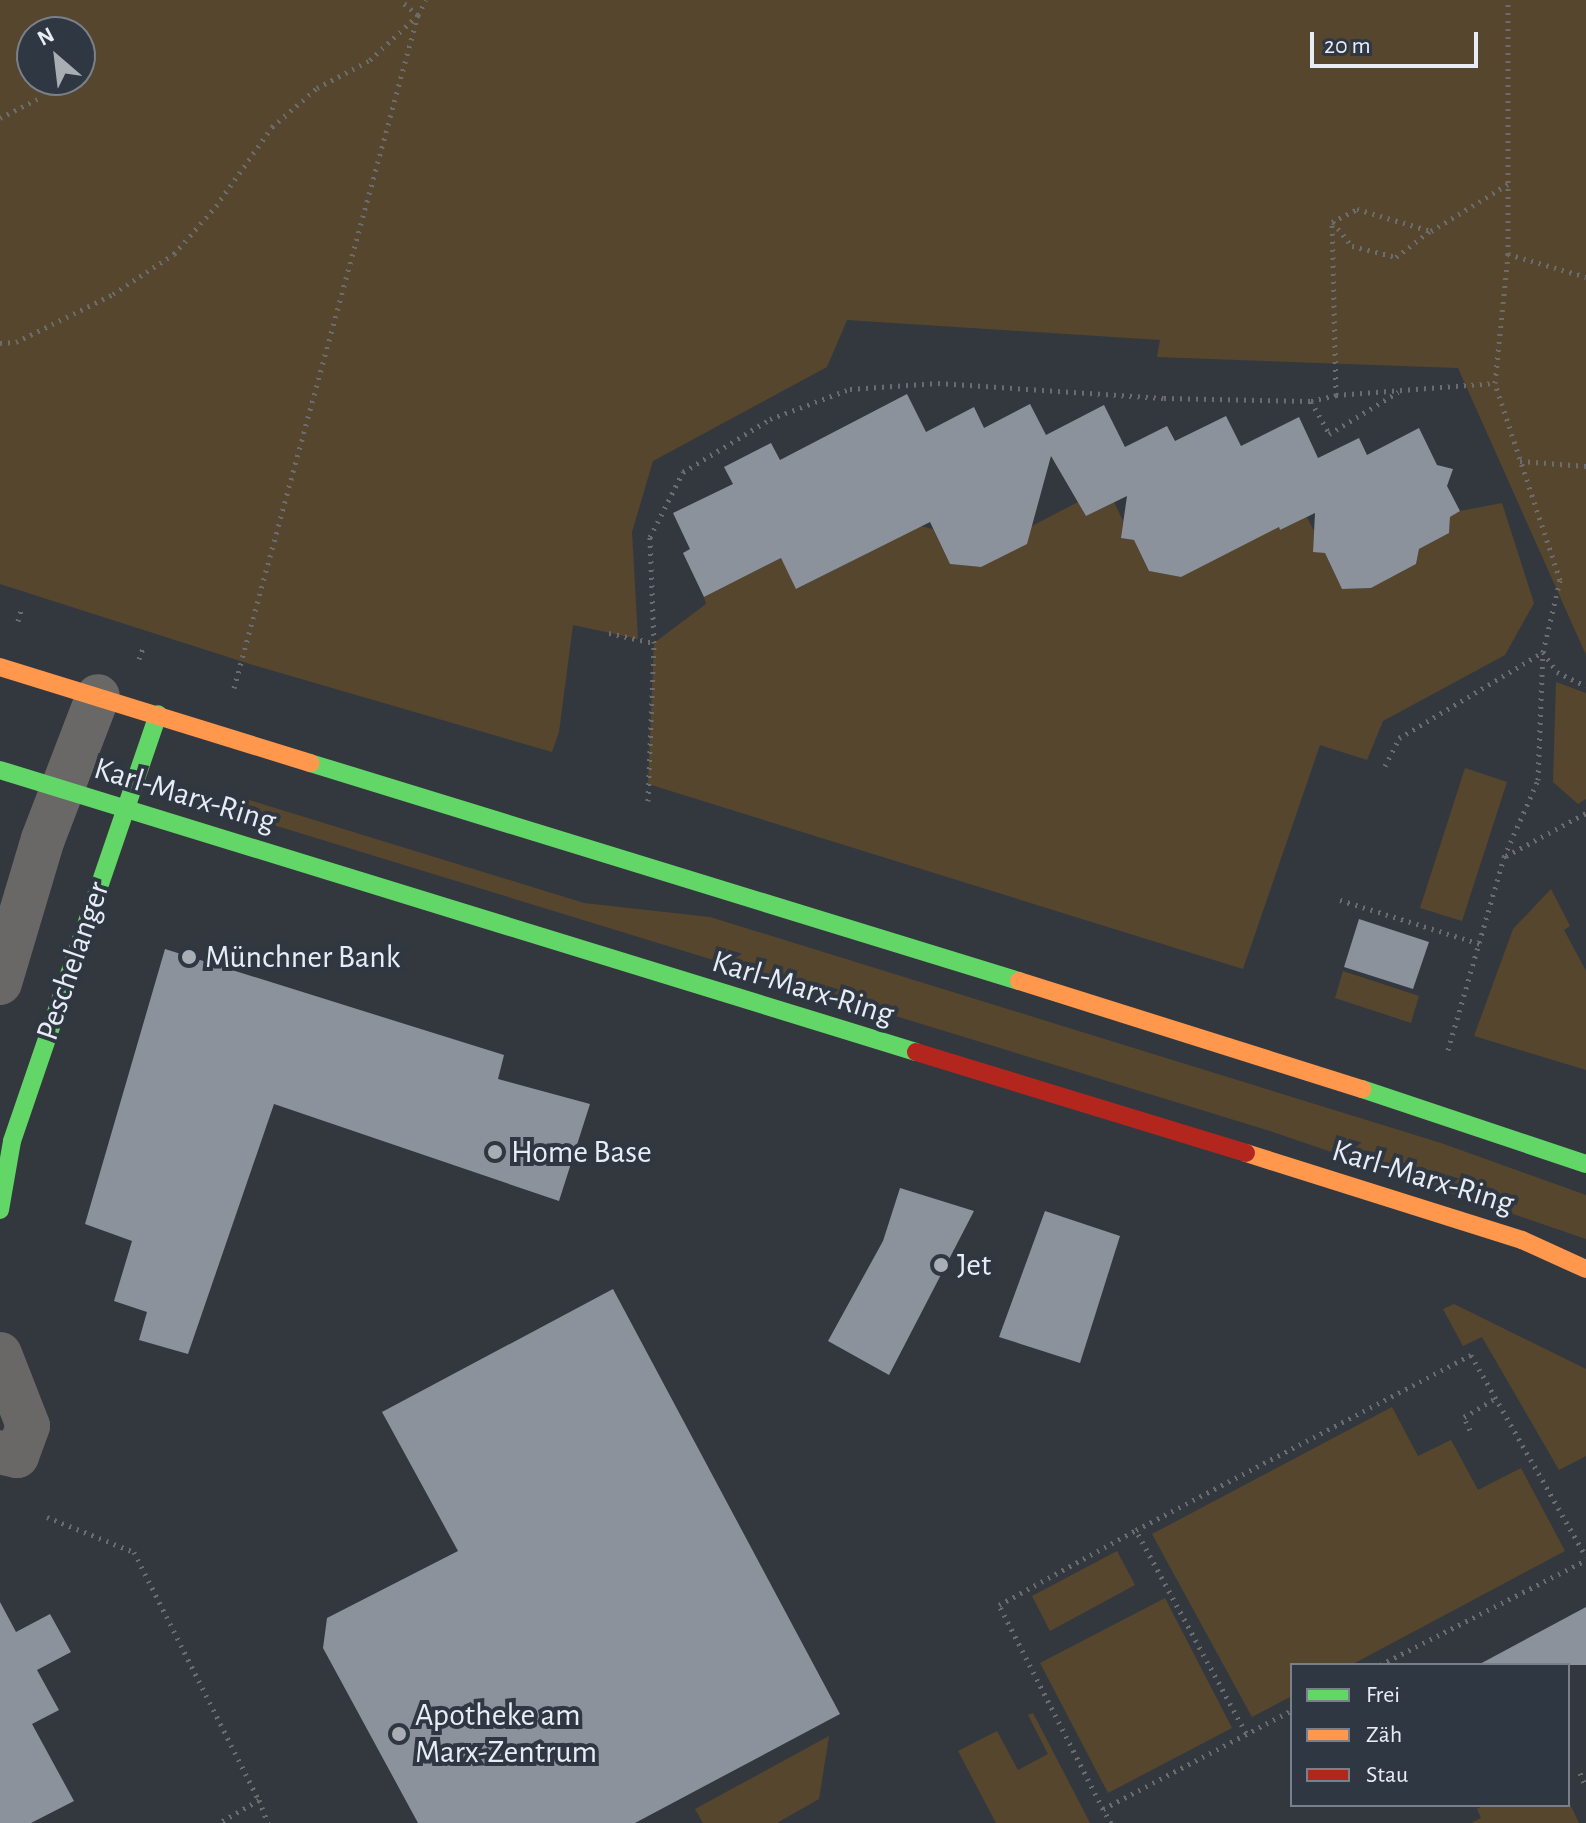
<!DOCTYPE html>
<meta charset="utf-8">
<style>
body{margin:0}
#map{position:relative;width:1586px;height:1823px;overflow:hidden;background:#33383e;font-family:"Alegreya Sans",sans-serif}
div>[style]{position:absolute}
.green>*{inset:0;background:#57462e}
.building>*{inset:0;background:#8c929c}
.path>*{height:5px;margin-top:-2.5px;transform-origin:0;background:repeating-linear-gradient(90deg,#6b6c6d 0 2px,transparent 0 8px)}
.street>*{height:44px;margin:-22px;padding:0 22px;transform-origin:22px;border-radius:22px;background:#696867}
.fast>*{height:18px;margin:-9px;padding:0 9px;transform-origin:9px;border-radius:9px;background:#63d668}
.slow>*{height:18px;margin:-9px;padding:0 9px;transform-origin:9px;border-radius:9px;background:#ff974d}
.jam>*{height:18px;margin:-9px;padding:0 9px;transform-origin:9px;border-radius:9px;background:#b3261e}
.dots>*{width:22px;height:22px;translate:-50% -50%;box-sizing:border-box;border:4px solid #2f3742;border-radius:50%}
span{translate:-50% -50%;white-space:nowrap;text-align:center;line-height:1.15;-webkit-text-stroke:8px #2f3742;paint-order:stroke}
.street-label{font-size:32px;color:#e8edf5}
.poi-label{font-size:32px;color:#e8edf5}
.left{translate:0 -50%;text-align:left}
.legend{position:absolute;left:1290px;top:1663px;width:280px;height:144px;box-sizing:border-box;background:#2f3742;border:2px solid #79808a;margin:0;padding:10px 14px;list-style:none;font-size:24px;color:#e8edf5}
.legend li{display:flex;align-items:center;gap:16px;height:40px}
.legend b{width:40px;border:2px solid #79808a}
.north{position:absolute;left:16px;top:16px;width:80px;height:80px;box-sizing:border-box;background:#2f3742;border:2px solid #79808a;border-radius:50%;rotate:332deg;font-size:22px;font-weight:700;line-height:32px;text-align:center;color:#e8edf5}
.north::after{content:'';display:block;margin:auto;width:28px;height:36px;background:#a9aeb5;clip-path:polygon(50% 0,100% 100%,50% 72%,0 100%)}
.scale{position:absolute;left:1310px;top:32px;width:168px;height:36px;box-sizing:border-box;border:4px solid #e8edf5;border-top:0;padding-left:10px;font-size:24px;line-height:28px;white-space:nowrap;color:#e8edf5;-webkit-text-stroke:6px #2f3742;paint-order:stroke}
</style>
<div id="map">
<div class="green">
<i style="clip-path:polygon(evenodd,0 0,1586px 0,1586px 655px,1458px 368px,1157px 357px,1160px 340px,847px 320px,827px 367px,653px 461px,632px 532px,638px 639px,573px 625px,559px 732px,552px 752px,253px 665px,0 584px,0 0,80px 32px,80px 80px,32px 80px,32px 32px,80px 32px)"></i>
<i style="clip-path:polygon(1078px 502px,1086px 516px,1114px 502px,1123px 521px,1121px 538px,1134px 540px,1149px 571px,1181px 577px,1272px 515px,1280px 530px,1307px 517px,1314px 531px,1313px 551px,1325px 553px,1342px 589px,1371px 588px,1416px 564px,1419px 549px,1449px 533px,1450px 517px,1460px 511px,1502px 503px,1534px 603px,1505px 655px,1383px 721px,1367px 760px,1320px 745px,1243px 969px,648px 784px,654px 643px,706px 604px,704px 597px,781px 558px,797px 589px,920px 526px,933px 529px,950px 564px,981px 567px,1032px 526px)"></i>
<i style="clip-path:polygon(1556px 682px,1586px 693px,1586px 799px,1578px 804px,1553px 782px)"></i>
<i style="clip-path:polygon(1465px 768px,1507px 782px,1462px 921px,1420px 908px)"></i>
<i style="clip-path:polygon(246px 799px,584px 903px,710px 917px,1441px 1143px,1586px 1195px,1586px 1239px,1270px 1131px,241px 815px)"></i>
<i style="clip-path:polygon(1551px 889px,1570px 926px,1564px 930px,1586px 971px,1586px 1070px,1474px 1036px,1513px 929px)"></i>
<i style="clip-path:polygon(1343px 971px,1419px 996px,1411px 1023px,1335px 998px)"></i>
<i style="clip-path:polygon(1454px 1304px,1586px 1369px,1586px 1456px,1559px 1470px,1482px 1337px,1463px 1346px,1443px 1309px)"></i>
<i style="clip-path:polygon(1392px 1407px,1418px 1456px,1451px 1440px,1478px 1490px,1521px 1468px,1565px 1551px,1351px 1665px,1292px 1665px,1292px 1696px,1252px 1717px,1152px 1534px)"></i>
<i style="clip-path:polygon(1117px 1551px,1135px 1585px,1050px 1631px,1032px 1596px)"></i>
<i style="clip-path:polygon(1165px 1598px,1232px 1728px,1108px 1793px,1040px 1663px)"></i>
<i style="clip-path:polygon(1033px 1713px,1090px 1823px,996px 1823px,958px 1751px,997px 1731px,1018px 1770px,1048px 1754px,1028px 1715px)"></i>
<i style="clip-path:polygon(829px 1736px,819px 1799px,777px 1823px,703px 1823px,695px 1809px)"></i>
<i style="clip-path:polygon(1568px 1800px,1579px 1823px,1471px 1823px,1481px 1818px,1477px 1809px,1484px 1805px,1568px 1805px)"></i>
</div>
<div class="building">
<i style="clip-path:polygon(907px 394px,926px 432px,974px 407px,984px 428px,1030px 404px,1046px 435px,1104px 405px,1125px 447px,1167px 426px,1175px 441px,1226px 416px,1241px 446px,1299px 417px,1318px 458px,1359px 438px,1367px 455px,1419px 428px,1437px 465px,1453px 469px,1447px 486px,1460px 511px,1450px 517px,1449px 533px,1419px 549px,1416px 564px,1371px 588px,1342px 589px,1325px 553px,1313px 552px,1315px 513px,1280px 530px,1279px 527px,1181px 577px,1149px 571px,1134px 540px,1121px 538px,1127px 496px,1086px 516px,1051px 456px,1027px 544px,981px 567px,950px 564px,930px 522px,796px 589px,781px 558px,704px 597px,683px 553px,690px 549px,673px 513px,733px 484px,724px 467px,771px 443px,780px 460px)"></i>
<i style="clip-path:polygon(1359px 919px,1429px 942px,1413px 989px,1344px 967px)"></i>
<i style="clip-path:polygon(165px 949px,504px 1055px,498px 1079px,590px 1104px,559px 1201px,274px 1104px,188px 1354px,139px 1340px,147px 1312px,114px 1301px,132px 1241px,85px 1224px)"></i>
<i style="clip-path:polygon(900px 1188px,974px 1211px,889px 1375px,828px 1341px,883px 1241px)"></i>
<i style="clip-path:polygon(1045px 1211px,1120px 1236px,1080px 1363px,999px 1337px)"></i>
<i style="clip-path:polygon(613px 1289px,840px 1714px,635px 1823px,418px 1823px,323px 1648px,327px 1618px,458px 1551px,382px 1412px)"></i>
<i style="clip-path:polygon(0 1602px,16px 1632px,50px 1614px,71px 1652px,37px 1670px,59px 1710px,32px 1724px,74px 1801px,31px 1823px,0 1823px)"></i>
<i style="clip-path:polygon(1586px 1607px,1586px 1665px,1478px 1665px)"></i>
</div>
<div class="path">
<i style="left:0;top:118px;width:48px;rotate:-27.1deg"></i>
<i style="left:1333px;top:222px;width:31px;rotate:52deg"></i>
<i style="left:1352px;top:246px;width:45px;rotate:14deg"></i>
<i style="left:1396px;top:257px;width:43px;rotate:-37.4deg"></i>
<i style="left:1508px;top:254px;width:81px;rotate:16.4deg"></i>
<i style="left:0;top:343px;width:16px;rotate:-4deg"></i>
<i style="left:16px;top:342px;width:108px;rotate:-26.3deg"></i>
<i style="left:113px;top:294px;width:73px;rotate:-33.3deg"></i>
<i style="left:174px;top:254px;width:64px;rotate:-48.8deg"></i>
<i style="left:216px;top:206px;width:97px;rotate:-54.7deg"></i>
<i style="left:272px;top:127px;width:60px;rotate:-40.9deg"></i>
<i style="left:317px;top:88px;width:60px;rotate:-27.8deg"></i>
<i style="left:370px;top:60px;width:66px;rotate:-43.2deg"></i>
<i style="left:418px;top:15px;width:23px;rotate:-140deg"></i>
<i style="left:1336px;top:395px;width:173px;rotate:-91.3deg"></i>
<i style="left:1332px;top:222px;width:28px;rotate:-27deg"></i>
<i style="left:1357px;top:209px;width:77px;rotate:16.6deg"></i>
<i style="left:1431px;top:231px;width:90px;rotate:-31.4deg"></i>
<i style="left:1311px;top:401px;width:38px;rotate:61deg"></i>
<i style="left:1329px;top:434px;width:81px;rotate:-31.3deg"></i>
<i style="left:1520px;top:461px;width:66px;rotate:4.3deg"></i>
<i style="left:18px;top:621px;width:15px;rotate:-74deg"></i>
<i style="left:609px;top:633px;width:46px;rotate:12.5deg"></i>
<i style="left:139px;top:659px;width:15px;rotate:-70deg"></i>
<i style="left:234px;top:688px;width:698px;rotate:-74.71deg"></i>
<i style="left:418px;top:15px;width:17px;rotate:-62deg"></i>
<i style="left:1385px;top:766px;width:31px;rotate:-63deg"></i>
<i style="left:1399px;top:738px;width:168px;rotate:-30.8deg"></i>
<i style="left:1543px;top:652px;width:24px;rotate:55deg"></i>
<i style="left:1557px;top:672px;width:32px;rotate:26deg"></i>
<i style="left:648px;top:801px;width:158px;rotate:-87.8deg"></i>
<i style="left:654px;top:643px;width:106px;rotate:-92.2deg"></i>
<i style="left:650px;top:537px;width:73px;rotate:-63.1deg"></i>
<i style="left:683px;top:472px;width:102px;rotate:-31.3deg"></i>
<i style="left:770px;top:419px;width:85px;rotate:-20.6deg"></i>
<i style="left:850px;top:389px;width:88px;rotate:-3.9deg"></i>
<i style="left:938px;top:383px;width:226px;rotate:3.8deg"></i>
<i style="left:1164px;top:398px;width:147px;rotate:1.2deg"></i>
<i style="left:1311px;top:401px;width:26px;rotate:-13deg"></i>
<i style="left:1336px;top:395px;width:159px;rotate:-4.3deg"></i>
<i style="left:1506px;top:856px;width:91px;rotate:-28.3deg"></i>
<i style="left:1340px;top:900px;width:147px;rotate:17.4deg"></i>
<i style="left:1448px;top:1050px;width:201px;rotate:-73.8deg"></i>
<i style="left:1504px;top:857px;width:84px;rotate:-66.2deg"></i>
<i style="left:1538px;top:780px;width:128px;rotate:-87.8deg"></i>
<i style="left:1543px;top:652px;width:74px;rotate:-76.7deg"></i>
<i style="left:1560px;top:580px;width:207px;rotate:-108.3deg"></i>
<i style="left:1495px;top:383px;width:130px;rotate:-84.2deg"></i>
<i style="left:1508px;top:254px;width:254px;rotate:-90deg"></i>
<i style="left:1470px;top:1430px;width:14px;rotate:-115deg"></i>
<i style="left:1464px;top:1417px;width:37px;rotate:-31deg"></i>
<i style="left:47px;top:1517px;width:94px;rotate:21.9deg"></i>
<i style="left:134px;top:1552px;width:278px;rotate:63.3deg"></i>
<i style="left:259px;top:1800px;width:46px;rotate:150.1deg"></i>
<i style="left:1380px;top:1665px;width:231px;rotate:-27deg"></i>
<i style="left:1246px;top:1733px;width:231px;rotate:-118.5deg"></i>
<i style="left:1136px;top:1530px;width:378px;rotate:-27.6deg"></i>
<i style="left:1471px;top:1355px;width:232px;rotate:60.3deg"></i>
<i style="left:1580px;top:1773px;width:16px;rotate:68deg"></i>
<i style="left:259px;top:1800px;width:25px;rotate:69deg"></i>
<i style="left:1103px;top:1809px;width:229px;rotate:-117deg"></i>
<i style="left:999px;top:1605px;width:156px;rotate:-28.7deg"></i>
<i style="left:1111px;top:1823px;width:16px;rotate:-120deg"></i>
<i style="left:1103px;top:1809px;width:213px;rotate:-27.6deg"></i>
</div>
<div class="street">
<i style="left:0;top:983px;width:150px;rotate:-73.4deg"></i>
<i style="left:43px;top:839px;width:153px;rotate:-69deg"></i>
<i style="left:0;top:1354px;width:77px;rotate:68.7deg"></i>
<i style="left:28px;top:1426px;width:32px;rotate:110deg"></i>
<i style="left:17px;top:1456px;width:17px;rotate:-167deg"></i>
</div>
<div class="fast">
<i style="left:310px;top:763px;width:742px;rotate:17.09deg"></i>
<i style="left:0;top:770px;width:958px;rotate:17.11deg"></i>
<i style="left:1362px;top:1089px;width:236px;rotate:18.5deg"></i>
<i style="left:0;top:1210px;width:70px;rotate:-80.1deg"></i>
<i style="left:12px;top:1141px;width:451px;rotate:-71.1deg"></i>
</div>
<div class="slow">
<i style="left:0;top:667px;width:325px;rotate:17.2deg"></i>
<i style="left:1019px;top:981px;width:360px;rotate:17.5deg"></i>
<i style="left:1246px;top:1153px;width:289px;rotate:17.5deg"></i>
<i style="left:1522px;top:1240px;width:70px;rotate:24.4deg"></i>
</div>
<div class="jam">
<i style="left:916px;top:1052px;width:345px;rotate:17deg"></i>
</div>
<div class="dots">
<i style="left:189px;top:957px;background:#a9aeb5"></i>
<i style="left:495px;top:1152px;background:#a9aeb5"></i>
<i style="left:941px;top:1265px;background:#a9aeb5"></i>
<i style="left:399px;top:1734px;background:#a9aeb5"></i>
</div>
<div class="street-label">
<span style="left:185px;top:795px;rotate:17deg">Karl-Marx-Ring</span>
<span style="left:73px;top:961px;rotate:-71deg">Peschelanger</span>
<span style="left:803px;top:988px;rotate:17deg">Karl-Marx-Ring</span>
<span style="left:1423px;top:1177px;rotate:17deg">Karl-Marx-Ring</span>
</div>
<div class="poi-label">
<span class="left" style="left:205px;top:957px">Münchner Bank</span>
<span class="left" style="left:511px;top:1152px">Home Base</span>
<span class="left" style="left:957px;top:1265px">Jet</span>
<span class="left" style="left:415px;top:1734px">Apotheke am<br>Marx-Zentrum</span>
</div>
<ul class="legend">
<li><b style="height:10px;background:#63d668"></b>Frei</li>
<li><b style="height:10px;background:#ff974d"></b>Zäh</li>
<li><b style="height:10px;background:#b3261e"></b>Stau</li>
</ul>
<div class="north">N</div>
<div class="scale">20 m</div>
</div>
